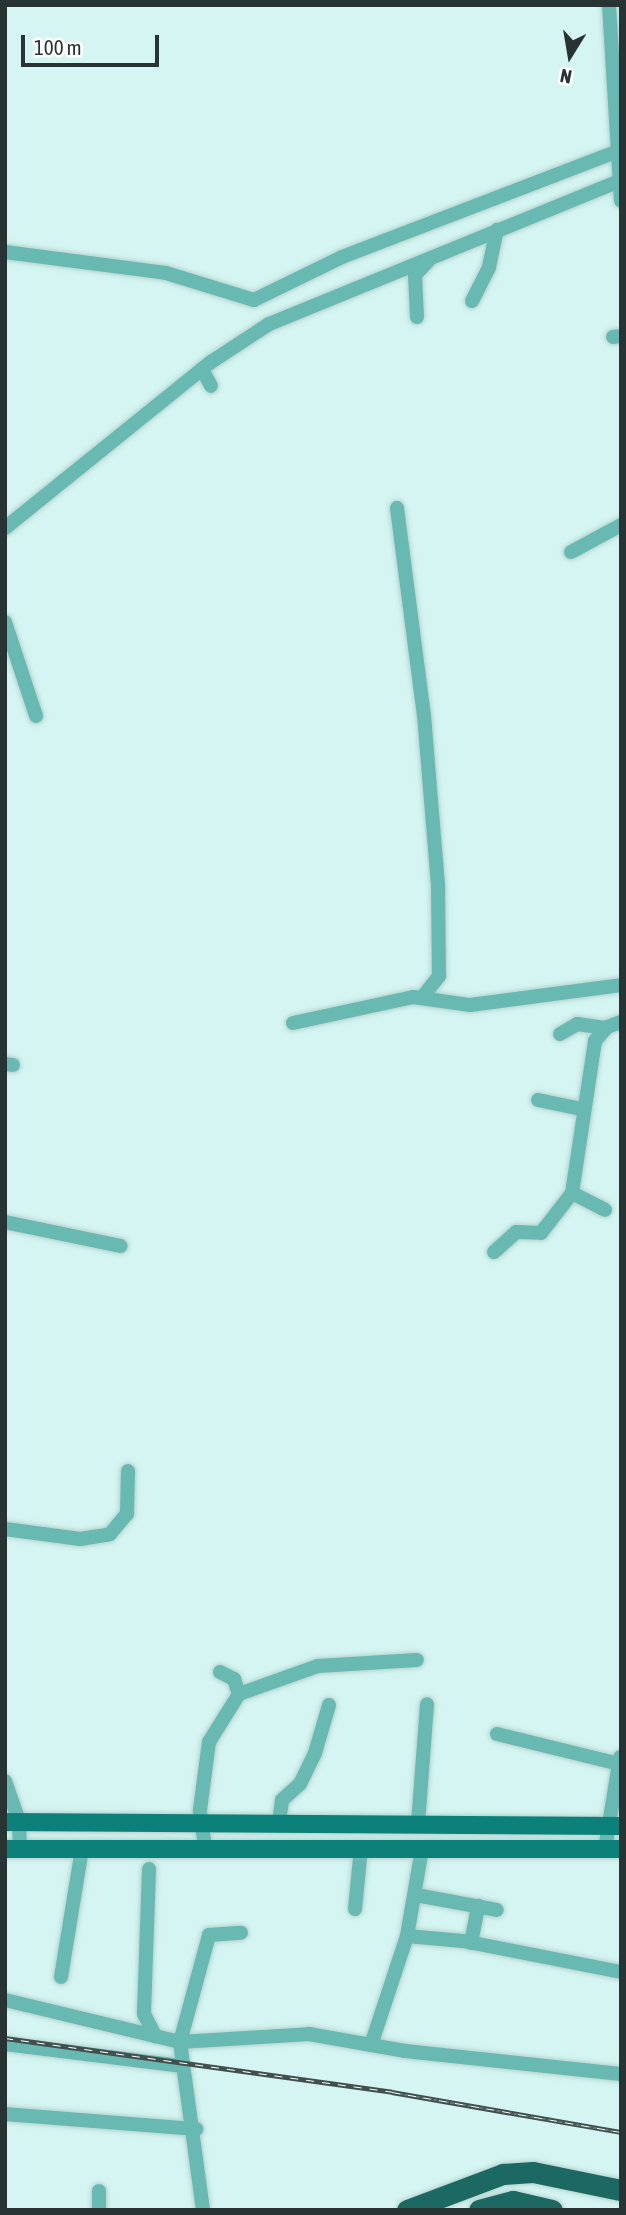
<!DOCTYPE html>
<style>
body{margin:0}
#map{position:relative;width:626px;height:2215px;overflow:hidden;background:#d4f5f1;font-family:"Asap Condensed",sans-serif}
div>[style]{position:absolute}
.roads{filter:drop-shadow(0 0 2px #b5d2cf) drop-shadow(0 0 2px #b5d2cf)}
.minor>*{height:14px;margin:-7px;padding:0 7px;transform-origin:7px;border-radius:7px;background:#67b9b2}
.major>*{height:18px;margin:-9px;padding:0 9px;transform-origin:9px;border-radius:9px;background:#0b8179}
.highway>*{height:21px;margin:-10.5px;padding:0 10.5px;transform-origin:10.5px;border-radius:10.5px;background:#1c6863}
.rail>*{height:5px;margin-top:-2.5px;transform-origin:0;background:repeating-linear-gradient(90deg,#fff 0 8px,#40504f 0 16px);box-sizing:border-box;border-block:2px solid #40504f}
span{translate:-50% -50%;white-space:nowrap;text-align:center;line-height:1.15;-webkit-text-stroke:5px #fff;paint-order:stroke}
.frame{position:absolute;inset:0;border:7px solid #273433;pointer-events:none}
.north{position:absolute;left:535px;top:21px;width:70px;height:70px;-webkit-text-stroke:5px #fff;paint-order:stroke;rotate:191deg;font-size:19px;font-weight:700;line-height:28px;text-align:center;color:#273433}
.north::after{content:'';display:block;margin:auto;width:24px;height:32px;background:#273433;clip-path:polygon(50% 0,100% 100%,50% 72%,0 100%)}
.scale{position:absolute;left:21px;top:35px;width:138px;height:32px;box-sizing:border-box;border:4px solid #273433;border-top:0;padding-left:9px;font-size:21px;line-height:24px;white-space:nowrap;color:#273433;-webkit-text-stroke:5px #fff;paint-order:stroke}
</style>
<div id="map">
<div class="roads">
<div class="minor">
<i style="left:609px;top:5px;width:196px;rotate:86.5deg"></i>
<i style="left:5px;top:252px;width:162px;rotate:7.4deg"></i>
<i style="left:166px;top:273px;width:92px;rotate:17.1deg"></i>
<i style="left:254px;top:300px;width:98px;rotate:-26deg"></i>
<i style="left:342px;top:257px;width:293px;rotate:-21deg"></i>
<i style="left:472px;top:301px;width:38px;rotate:-63deg"></i>
<i style="left:489px;top:267px;width:38px;rotate:-78deg"></i>
<i style="left:417px;top:317px;width:42px;rotate:-92.7deg"></i>
<i style="left:415px;top:275px;width:23px;rotate:-47deg"></i>
<i style="left:613px;top:337px;width:8px;rotate:-7deg"></i>
<i style="left:202px;top:369px;width:19px;rotate:62deg"></i>
<i style="left:397px;top:508px;width:209px;rotate:82.6deg"></i>
<i style="left:424px;top:715px;width:171px;rotate:85.3deg"></i>
<i style="left:438px;top:885px;width:91px;rotate:89.4deg"></i>
<i style="left:439px;top:976px;width:28px;rotate:128deg"></i>
<i style="left:5px;top:528px;width:265px;rotate:-38.9deg"></i>
<i style="left:211px;top:362px;width:69px;rotate:-33.2deg"></i>
<i style="left:269px;top:324px;width:380px;rotate:-22.2deg"></i>
<i style="left:571px;top:552px;width:57px;rotate:-28.4deg"></i>
<i style="left:5px;top:622px;width:99px;rotate:71.7deg"></i>
<i style="left:293px;top:1023px;width:123px;rotate:-12.2deg"></i>
<i style="left:413px;top:997px;width:58px;rotate:8deg"></i>
<i style="left:470px;top:1005px;width:152px;rotate:-7.5deg"></i>
<i style="left:560px;top:1034px;width:20px;rotate:-30deg"></i>
<i style="left:577px;top:1024px;width:28px;rotate:8deg"></i>
<i style="left:5px;top:1064px;width:8px;rotate:7deg"></i>
<i style="left:538px;top:1100px;width:45px;rotate:11.6deg"></i>
<i style="left:572px;top:1193px;width:37px;rotate:27deg"></i>
<i style="left:5px;top:1222px;width:118px;rotate:11.7deg"></i>
<i style="left:494px;top:1252px;width:30px;rotate:-42deg"></i>
<i style="left:516px;top:1232px;width:25px;rotate:2deg"></i>
<i style="left:541px;top:1233px;width:51px;rotate:-52.2deg"></i>
<i style="left:572px;top:1193px;width:154px;rotate:-81.4deg"></i>
<i style="left:595px;top:1041px;width:18px;rotate:-49deg"></i>
<i style="left:607px;top:1027px;width:15px;rotate:-20deg"></i>
<i style="left:5px;top:1529px;width:76px;rotate:7.6deg"></i>
<i style="left:80px;top:1539px;width:30px;rotate:-9deg"></i>
<i style="left:110px;top:1534px;width:26px;rotate:-50deg"></i>
<i style="left:127px;top:1514px;width:43px;rotate:-88.7deg"></i>
<i style="left:220px;top:1672px;width:16px;rotate:27deg"></i>
<i style="left:234px;top:1679px;width:16px;rotate:72deg"></i>
<i style="left:497px;top:1734px;width:126px;rotate:13.8deg"></i>
<i style="left:5px;top:1781px;width:42px;rotate:70.7deg"></i>
<i style="left:19px;top:1821px;width:27px;rotate:88deg"></i>
<i style="left:279px;top:1822px;width:22px;rotate:-82deg"></i>
<i style="left:282px;top:1800px;width:24px;rotate:-42deg"></i>
<i style="left:300px;top:1784px;width:34px;rotate:-64deg"></i>
<i style="left:315px;top:1753px;width:50px;rotate:-73.7deg"></i>
<i style="left:418px;top:1824px;width:120px;rotate:-85.7deg"></i>
<i style="left:205px;top:1847px;width:37px;rotate:-98deg"></i>
<i style="left:200px;top:1810px;width:69px;rotate:-82.5deg"></i>
<i style="left:209px;top:1742px;width:57px;rotate:-58deg"></i>
<i style="left:239px;top:1694px;width:84px;rotate:-19.5deg"></i>
<i style="left:318px;top:1666px;width:99px;rotate:-3.5deg"></i>
<i style="left:605px;top:1849px;width:93px;rotate:-80.7deg"></i>
<i style="left:149px;top:1869px;width:145px;rotate:92deg"></i>
<i style="left:144px;top:2014px;width:25px;rotate:63deg"></i>
<i style="left:416px;top:1895px;width:82px;rotate:10.5deg"></i>
<i style="left:355px;top:1909px;width:61px;rotate:-84.4deg"></i>
<i style="left:407px;top:1936px;width:56px;rotate:5.1deg"></i>
<i style="left:463px;top:1941px;width:161px;rotate:11.1deg"></i>
<i style="left:471px;top:1943px;width:38px;rotate:-79deg"></i>
<i style="left:61px;top:1977px;width:130px;rotate:-80.7deg"></i>
<i style="left:5px;top:2000px;width:180px;rotate:13.5deg"></i>
<i style="left:180px;top:2042px;width:129px;rotate:-3.5deg"></i>
<i style="left:309px;top:2034px;width:97px;rotate:10deg"></i>
<i style="left:405px;top:2051px;width:217px;rotate:6.1deg"></i>
<i style="left:5px;top:2044px;width:177px;rotate:7.1deg"></i>
<i style="left:371px;top:2045px;width:115px;rotate:-71.7deg"></i>
<i style="left:407px;top:1936px;width:88px;rotate:-80.2deg"></i>
<i style="left:5px;top:2114px;width:192px;rotate:4.5deg"></i>
<i style="left:99px;top:2191px;width:19px;rotate:90deg"></i>
<i style="left:203px;top:2210px;width:170px;rotate:-97.8deg"></i>
<i style="left:180px;top:2042px;width:111px;rotate:-74.8deg"></i>
<i style="left:209px;top:1935px;width:32px;rotate:-4deg"></i>
</div>
<div class="major">
<i style="left:5px;top:1822px;width:616px;rotate:0.37deg"></i>
<i style="left:5px;top:1849px;width:616px"></i>
</div>
<div class="highway">
<i style="left:407px;top:2210px;width:103px;rotate:-20.6deg"></i>
<i style="left:503px;top:2174px;width:30px;rotate:-4deg"></i>
<i style="left:533px;top:2172px;width:90px;rotate:11.6deg"></i>
<i style="left:479px;top:2210px;width:35px;rotate:-15deg"></i>
<i style="left:513px;top:2201px;width:40px;rotate:13deg"></i>
</div>
</div>
<div class="rail">
<i style="left:5px;top:2038px;width:391px;rotate:7.9deg"></i>
<i style="left:392px;top:2092px;width:232px;rotate:9.9deg"></i>
</div>
<div class="frame"></div>
<div class="north">N</div>
<div class="scale">100 m</div>
</div>
